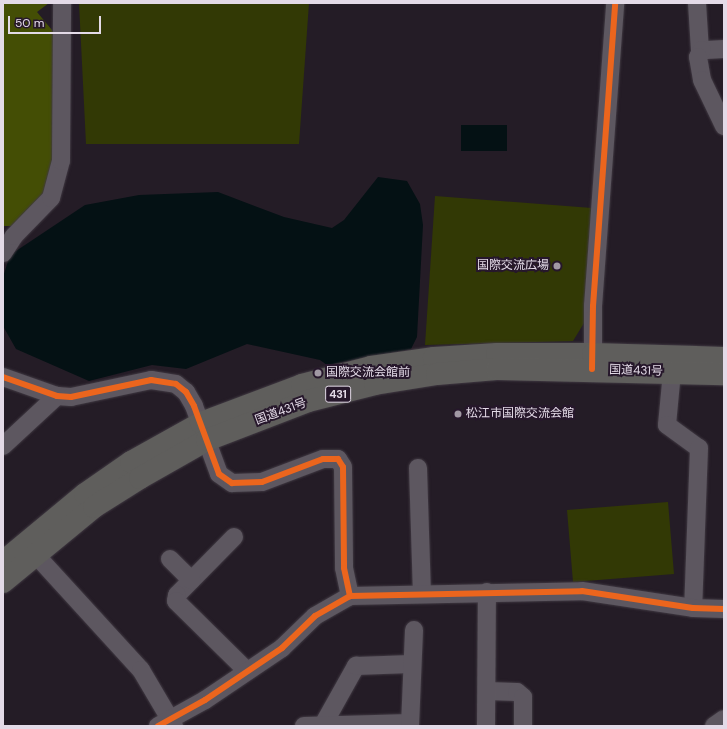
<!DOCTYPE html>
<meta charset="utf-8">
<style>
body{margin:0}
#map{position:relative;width:727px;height:729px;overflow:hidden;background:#241c26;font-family:"DM Sans","Noto Sans JP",sans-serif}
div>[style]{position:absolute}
.green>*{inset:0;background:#323905}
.forest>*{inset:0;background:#444e05}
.water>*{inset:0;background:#041114}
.roads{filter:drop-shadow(0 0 1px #403942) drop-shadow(0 0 1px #403942)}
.minor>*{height:18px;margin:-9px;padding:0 9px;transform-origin:9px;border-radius:9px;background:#5d5760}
.highway>*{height:22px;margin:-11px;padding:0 11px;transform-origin:11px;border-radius:11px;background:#5f5e5c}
.cycleway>*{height:6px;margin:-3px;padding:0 3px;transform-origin:3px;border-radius:3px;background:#eb651d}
.dots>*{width:11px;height:11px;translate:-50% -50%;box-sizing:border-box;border:2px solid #26172b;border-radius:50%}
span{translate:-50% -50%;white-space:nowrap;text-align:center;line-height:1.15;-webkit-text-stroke:4px #26172b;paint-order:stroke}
.shield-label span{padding:1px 3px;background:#26172b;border:1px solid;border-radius:3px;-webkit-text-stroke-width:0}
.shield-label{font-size:11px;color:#e3dae7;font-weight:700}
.poi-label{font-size:12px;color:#e3dae7}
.right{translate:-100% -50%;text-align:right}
.left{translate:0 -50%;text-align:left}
.street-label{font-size:12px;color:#e3dae7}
.frame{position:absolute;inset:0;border:4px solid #e3dae7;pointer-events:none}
.scale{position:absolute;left:8px;top:16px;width:93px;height:18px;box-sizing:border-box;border:2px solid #e3dae7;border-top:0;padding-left:5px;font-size:12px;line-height:14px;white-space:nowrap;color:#e3dae7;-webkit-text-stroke:3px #26172b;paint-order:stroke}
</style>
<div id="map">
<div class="green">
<i style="clip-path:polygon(79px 3px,309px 3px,299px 144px,86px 144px)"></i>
<i style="clip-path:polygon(435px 196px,592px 208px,584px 323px,573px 341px,425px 345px)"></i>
<i style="clip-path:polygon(668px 502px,674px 574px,573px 582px,567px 510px)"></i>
</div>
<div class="forest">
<i style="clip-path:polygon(3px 3px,49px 3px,37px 12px,57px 36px,55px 161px,47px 192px,13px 226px,3px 226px)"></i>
</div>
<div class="water">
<i style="clip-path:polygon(461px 125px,507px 125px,507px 151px,461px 151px)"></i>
<i style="clip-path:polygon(378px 177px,407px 181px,420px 204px,423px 225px,417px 337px,411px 349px,327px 365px,320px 360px,247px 344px,186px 369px,152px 365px,89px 381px,16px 349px,3px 326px,3px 277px,10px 255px,85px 205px,139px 195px,218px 192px,284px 217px,332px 228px,344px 220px)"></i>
</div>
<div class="roads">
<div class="minor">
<i style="left:697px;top:3px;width:48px;rotate:86.4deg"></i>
<i style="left:724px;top:49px;width:22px;rotate:177deg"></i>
<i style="left:702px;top:50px;width:8px;rotate:120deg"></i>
<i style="left:698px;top:57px;width:23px;rotate:80deg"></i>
<i style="left:702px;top:80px;width:51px;rotate:64.4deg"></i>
<i style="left:3px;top:253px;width:20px;rotate:-57deg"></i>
<i style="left:14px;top:236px;width:53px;rotate:-45.8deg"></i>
<i style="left:51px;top:198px;width:38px;rotate:-75deg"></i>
<i style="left:61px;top:161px;width:158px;rotate:-89.6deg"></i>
<i style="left:593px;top:367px;width:61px;rotate:-90deg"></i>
<i style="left:593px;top:306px;width:304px;rotate:-85.8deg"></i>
<i style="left:672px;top:372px;width:53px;rotate:95.4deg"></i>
<i style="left:667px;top:425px;width:39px;rotate:36deg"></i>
<i style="left:699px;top:448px;width:160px;rotate:92.1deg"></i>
<i style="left:3px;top:377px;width:57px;rotate:19.4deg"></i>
<i style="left:57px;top:396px;width:14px;rotate:4deg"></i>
<i style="left:71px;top:397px;width:82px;rotate:-12deg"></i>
<i style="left:151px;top:380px;width:25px;rotate:9deg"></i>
<i style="left:176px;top:384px;width:13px;rotate:39deg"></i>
<i style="left:186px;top:392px;width:16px;rotate:60deg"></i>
<i style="left:194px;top:406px;width:72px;rotate:69.8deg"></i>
<i style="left:219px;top:474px;width:16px;rotate:35deg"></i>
<i style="left:232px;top:483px;width:30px;rotate:-2deg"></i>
<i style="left:262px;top:482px;width:65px;rotate:-20.7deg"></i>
<i style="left:323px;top:459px;width:15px"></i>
<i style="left:338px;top:459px;width:9px;rotate:58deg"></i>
<i style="left:343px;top:467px;width:101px;rotate:89.4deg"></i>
<i style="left:344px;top:568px;width:29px;rotate:78deg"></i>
<i style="left:3px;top:446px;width:74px;rotate:-42.8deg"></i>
<i style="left:418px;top:468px;width:125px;rotate:88.2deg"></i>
<i style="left:234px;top:537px;width:81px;rotate:134.5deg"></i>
<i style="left:177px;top:595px;width:6px;rotate:99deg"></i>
<i style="left:176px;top:601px;width:100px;rotate:44.6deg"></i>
<i style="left:35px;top:554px;width:157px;rotate:47.6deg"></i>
<i style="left:141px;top:670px;width:65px;rotate:59.5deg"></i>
<i style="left:170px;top:559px;width:30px;rotate:45deg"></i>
<i style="left:487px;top:691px;width:30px;rotate:2deg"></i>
<i style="left:517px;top:692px;width:8px;rotate:40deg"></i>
<i style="left:523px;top:697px;width:29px;rotate:90deg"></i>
<i style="left:323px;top:725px;width:68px;rotate:-60.8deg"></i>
<i style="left:356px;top:666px;width:55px;rotate:-2.1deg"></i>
<i style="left:158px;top:726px;width:54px;rotate:-29deg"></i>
<i style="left:205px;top:700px;width:93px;rotate:-34deg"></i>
<i style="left:282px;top:648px;width:46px;rotate:-44.1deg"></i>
<i style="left:315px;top:616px;width:40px;rotate:-29.7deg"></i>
<i style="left:350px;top:596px;width:232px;rotate:-1.2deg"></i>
<i style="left:582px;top:591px;width:112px;rotate:8.7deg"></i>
<i style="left:693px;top:608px;width:31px;rotate:2deg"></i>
<i style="left:304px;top:726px;width:106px;rotate:-1.6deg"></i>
<i style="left:410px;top:726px;width:96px;rotate:-87.6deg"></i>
<i style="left:486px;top:726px;width:134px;rotate:-89.6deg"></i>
<i style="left:714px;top:726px;width:12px;rotate:-35deg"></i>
</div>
<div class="highway">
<i style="left:3px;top:562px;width:107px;rotate:-39.7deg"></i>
<i style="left:85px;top:494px;width:56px;rotate:-34.8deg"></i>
<i style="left:131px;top:462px;width:80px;rotate:-29.1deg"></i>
<i style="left:201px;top:423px;width:108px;rotate:-20.6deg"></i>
<i style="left:302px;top:385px;width:71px;rotate:-14.6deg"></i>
<i style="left:371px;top:367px;width:64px;rotate:-8.1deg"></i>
<i style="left:434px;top:358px;width:63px;rotate:-3.6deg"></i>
<i style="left:497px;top:354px;width:96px"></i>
<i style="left:593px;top:354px;width:131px;rotate:1.7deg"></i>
<i style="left:3px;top:582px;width:118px;rotate:-39.5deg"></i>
<i style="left:94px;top:507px;width:54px;rotate:-32.2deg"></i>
<i style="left:140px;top:478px;width:77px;rotate:-29.6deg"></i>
<i style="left:207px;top:440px;width:108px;rotate:-21.1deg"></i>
<i style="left:308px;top:401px;width:69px;rotate:-14.2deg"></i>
<i style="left:375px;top:384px;width:63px;rotate:-9.2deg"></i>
<i style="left:437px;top:374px;width:60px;rotate:-4.8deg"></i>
<i style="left:497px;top:369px;width:227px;rotate:1.3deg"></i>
</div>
</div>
<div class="cycleway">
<i style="left:592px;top:369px;width:63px;rotate:-89.1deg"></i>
<i style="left:593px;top:306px;width:304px;rotate:-85.8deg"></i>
<i style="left:3px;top:377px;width:57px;rotate:19.4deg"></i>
<i style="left:57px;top:396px;width:14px;rotate:4deg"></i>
<i style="left:71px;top:397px;width:82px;rotate:-12deg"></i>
<i style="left:151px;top:380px;width:25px;rotate:9deg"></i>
<i style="left:176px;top:384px;width:13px;rotate:39deg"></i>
<i style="left:186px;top:392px;width:16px;rotate:60deg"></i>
<i style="left:194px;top:406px;width:72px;rotate:69.8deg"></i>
<i style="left:219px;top:474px;width:16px;rotate:35deg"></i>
<i style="left:232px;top:483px;width:30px;rotate:-2deg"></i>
<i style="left:262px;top:482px;width:65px;rotate:-20.7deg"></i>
<i style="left:323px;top:459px;width:15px"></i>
<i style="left:338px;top:459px;width:9px;rotate:58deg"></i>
<i style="left:343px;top:467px;width:101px;rotate:89.4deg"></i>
<i style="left:344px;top:568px;width:29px;rotate:78deg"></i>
<i style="left:158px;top:726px;width:54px;rotate:-29deg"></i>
<i style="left:205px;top:700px;width:93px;rotate:-34deg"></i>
<i style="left:282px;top:648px;width:46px;rotate:-44.1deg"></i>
<i style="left:315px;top:616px;width:40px;rotate:-29.7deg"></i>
<i style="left:350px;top:596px;width:232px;rotate:-1.2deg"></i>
<i style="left:582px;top:591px;width:112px;rotate:8.7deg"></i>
<i style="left:693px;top:608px;width:31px;rotate:2deg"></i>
</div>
<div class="dots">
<i style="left:557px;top:266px;background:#a098a3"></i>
<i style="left:318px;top:373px;background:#a098a3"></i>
<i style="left:458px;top:414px;background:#a098a3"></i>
</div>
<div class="shield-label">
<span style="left:338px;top:394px">431</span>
</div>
<div class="poi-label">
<span class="right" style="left:549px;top:266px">国際交流広場</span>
<span class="left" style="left:326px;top:373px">国際交流会館前</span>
<span class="left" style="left:466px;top:414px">松江市国際交流会館</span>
</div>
<div class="street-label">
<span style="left:636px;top:371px;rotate:2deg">国道431号</span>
<span style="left:281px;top:412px;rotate:-20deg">国道431号</span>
</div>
<div class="frame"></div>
<div class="scale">50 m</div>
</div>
